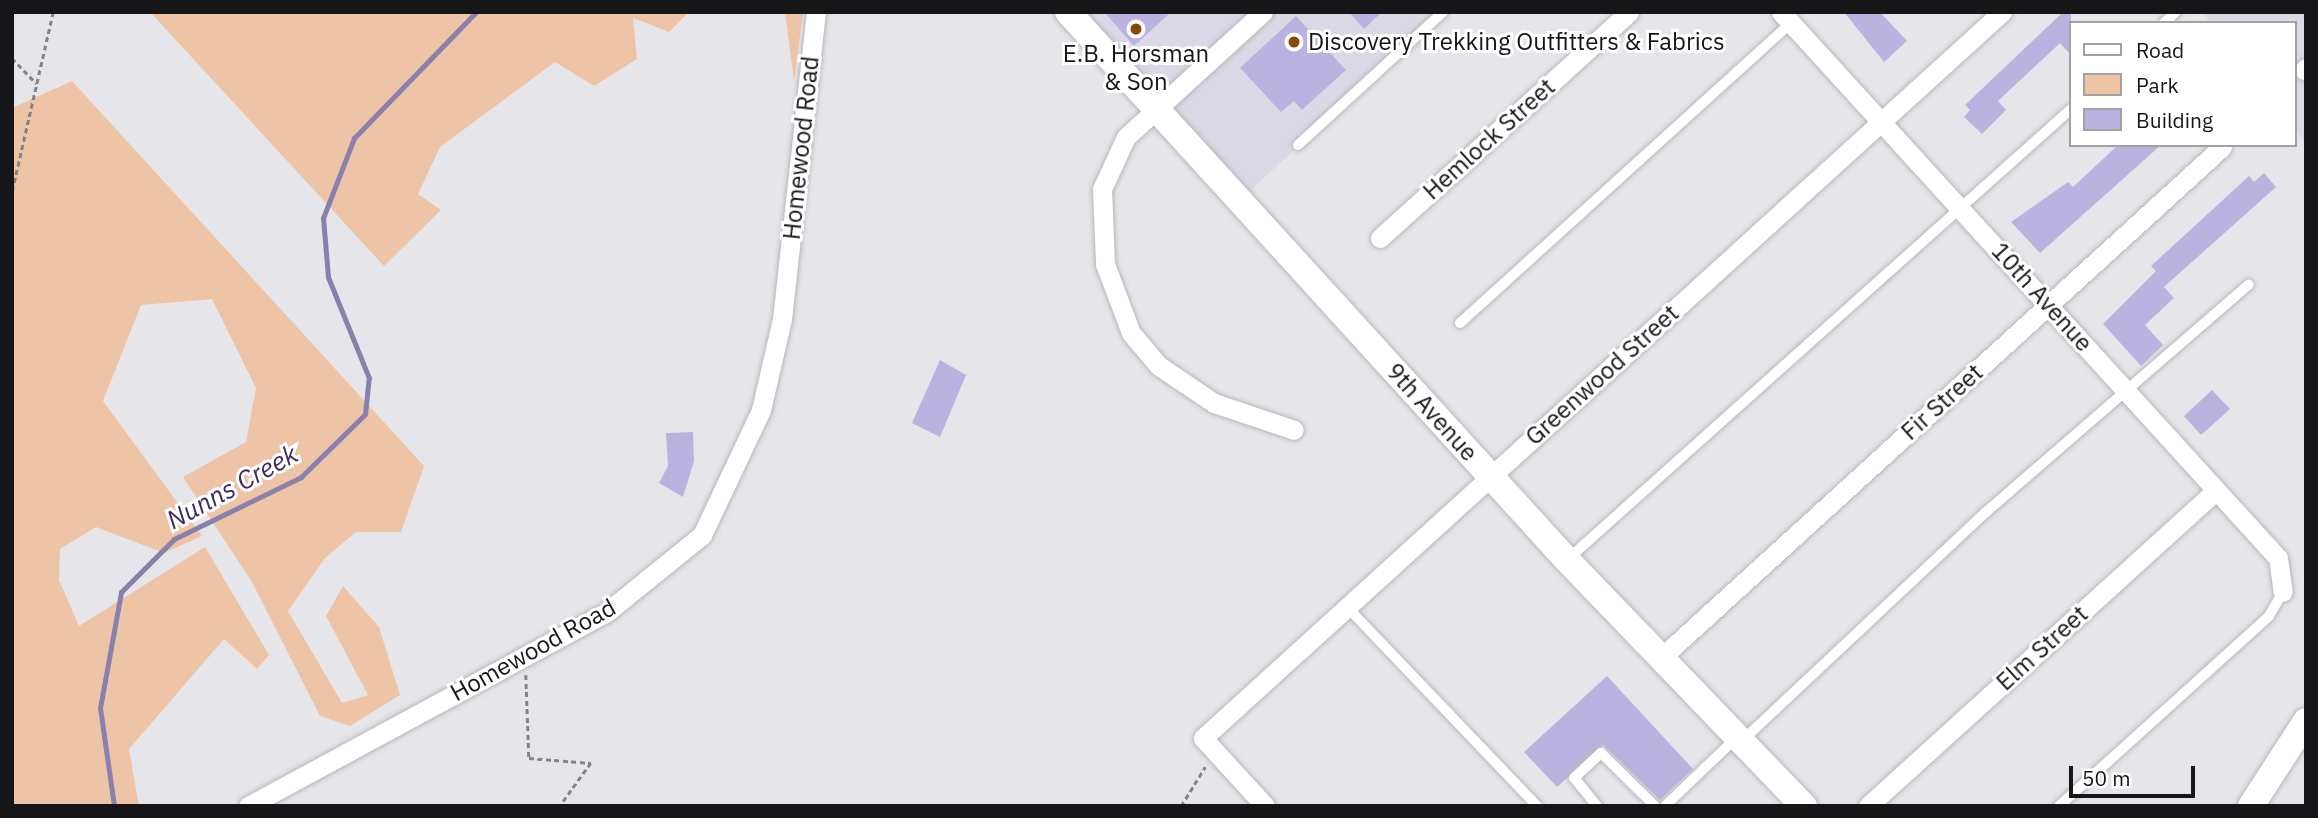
<!DOCTYPE html>
<style>
body{margin:0}
#map{position:relative;width:2318px;height:818px;overflow:hidden;background:#e6e5ea;font-family:"IBM Plex Sans",sans-serif}
div>[style]{position:absolute}
.built>*{inset:0;background:#dbd9e5}
.green>*{inset:0;background:#edc5a6}
.stream>*{height:5px;margin:-2.5px;padding:0 2.5px;transform-origin:2.5px;border-radius:2.5px;background:#8981ab}
.building>*{inset:0;background:#bbb3df}
.path>*{height:2.5px;margin-top:-1.25px;transform-origin:0;background:repeating-linear-gradient(90deg,#848387 0 5px,transparent 0 8.5px)}
.roads{filter:drop-shadow(0 0 2px #b7b7bb) drop-shadow(0 0 2px #b7b7bb)}
.lane>*{height:10px;margin:-5px;padding:0 5px;transform-origin:5px;border-radius:5px;background:#fff}
.street>*{height:19px;margin:-9.5px;padding:0 9.5px;transform-origin:9.5px;border-radius:9.5px;background:#fff}
.secondary>*{height:26px;margin:-13px;padding:0 13px;transform-origin:13px;border-radius:13px;background:#fff}
.dots>*{width:19px;height:19px;translate:-50% -50%;box-sizing:border-box;border:4px solid #fff;border-radius:50%}
span{translate:-50% -50%;white-space:nowrap;text-align:center;line-height:1.15;-webkit-text-stroke:6px #fff;paint-order:stroke}
.poi-label{font-size:24px;color:#161618}
.left{translate:0 -50%;text-align:left}
.street-label{font-size:24px;color:#161618}
.water-label{font-size:26px;color:#392a60;font-style:italic}
.frame{position:absolute;inset:0;border:14px solid #161618;pointer-events:none}
.legend{position:absolute;left:2069px;top:21px;width:228px;height:126px;box-sizing:border-box;background:#fff;border:2px solid #a2a2a3;margin:0;padding:9px 12px;list-style:none;font-size:21px;color:#161618}
.legend li{display:flex;align-items:center;gap:14px;height:35px}
.legend b{width:35px;border:2px solid #a2a2a3}
.scale{position:absolute;left:2069px;top:766px;width:126px;height:32px;box-sizing:border-box;border:4px solid #161618;border-top:0;padding-left:9px;font-size:21px;line-height:24px;white-space:nowrap;color:#161618;-webkit-text-stroke:5px #fff;paint-order:stroke}
</style>
<div id="map">
<div class="built">
<i style="clip-path:polygon(1067px 12px,1444px 12px,1240px 200px)"></i>
<i style="clip-path:polygon(2203px 12px,2306px 12px,2306px 144px,2295px 130px,2295px 23px,2211px 23px)"></i>
</div>
<div class="green">
<i style="clip-path:polygon(150px 12px,689px 12px,669px 32px,633px 18px,637px 59px,594px 86px,555px 62px,440px 147px,418px 194px,441px 210px,384px 266px)"></i>
<i style="clip-path:polygon(785px 12px,803px 12px,794px 81px)"></i>
<i style="clip-path:polygon(72px 81px,424px 466px,401px 532px,356px 532px,325px 558px,288px 611px,342px 703px,368px 695px,326px 616px,343px 586px,379px 627px,400px 695px,350px 726px,320px 716px,252px 582px,183px 477px,246px 442px,256px 388px,212px 299px,141px 305px,103px 401px,202px 536px,164px 553px,96px 527px,60px 549px,59px 580px,79px 626px,205px 547px,269px 655px,257px 669px,224px 639px,129px 749px,139px 806px,12px 806px,12px 108px)"></i>
</div>
<div class="stream">
<i style="left:114px;top:806px;width:99px;rotate:-98.1deg"></i>
<i style="left:100px;top:708px;width:118px;rotate:-79.7deg"></i>
<i style="left:121px;top:592px;width:75px;rotate:-45deg"></i>
<i style="left:174px;top:539px;width:141px;rotate:-26deg"></i>
<i style="left:301px;top:477px;width:90px;rotate:-44.5deg"></i>
<i style="left:365px;top:414px;width:36px;rotate:-84deg"></i>
<i style="left:369px;top:378px;width:109px;rotate:-112.1deg"></i>
<i style="left:328px;top:277px;width:59px;rotate:-94.8deg"></i>
<i style="left:323px;top:218px;width:86px;rotate:-68.8deg"></i>
<i style="left:354px;top:138px;width:175px;rotate:-45.9deg"></i>
</div>
<div class="building">
<i style="clip-path:polygon(1104px 12px,1171px 12px,1134px 46px)"></i>
<i style="clip-path:polygon(1349px 12px,1382px 12px,1364px 29px)"></i>
<i style="clip-path:polygon(1844px 12px,1880px 12px,1907px 41px,1884px 62px)"></i>
<i style="clip-path:polygon(2063px 12px,2071px 12px,2071px 55px,2060px 43px,1998px 101px,2006px 110px,1982px 134px,1964px 117px,1970px 110px,1965px 105px)"></i>
<i style="clip-path:polygon(1296px 16px,1346px 70px,1302px 110px,1294px 101px,1281px 112px,1240px 68px)"></i>
<i style="clip-path:polygon(2118px 145px,2161px 145px,2040px 253px,2011px 222px,2068px 182px,2073px 187px)"></i>
<i style="clip-path:polygon(2264px 173px,2276px 187px,2164px 287px,2174px 298px,2145px 325px,2163px 345px,2141px 366px,2103px 324px,2156px 271px,2151px 266px,2249px 176px,2254px 182px)"></i>
<i style="clip-path:polygon(940px 360px,966px 375px,940px 437px,912px 423px)"></i>
<i style="clip-path:polygon(2212px 390px,2230px 409px,2201px 435px,2184px 416px)"></i>
<i style="clip-path:polygon(693px 432px,694px 461px,683px 497px,659px 483px,668px 466px,666px 433px)"></i>
<i style="clip-path:polygon(1607px 676px,1693px 769px,1660px 800px,1603px 745px,1557px 787px,1524px 752px)"></i>
</div>
<div class="path">
<i style="left:12px;top:58px;width:35px;rotate:46deg"></i>
<i style="left:12px;top:191px;width:184px;rotate:-77.1deg"></i>
<i style="left:526px;top:675px;width:83px;rotate:87.9deg"></i>
<i style="left:529px;top:758px;width:62px;rotate:4.6deg"></i>
<i style="left:591px;top:763px;width:53px;rotate:125.8deg"></i>
<i style="left:1181px;top:806px;width:46px;rotate:-58.4deg"></i>
</div>
<div class="roads">
<div class="lane">
<i style="left:2164px;top:23px;width:16px;rotate:-43deg"></i>
<i style="left:1298px;top:145px;width:197px;rotate:-42.5deg"></i>
<i style="left:1460px;top:323px;width:447px;rotate:-42.2deg"></i>
<i style="left:1568px;top:559px;width:675px;rotate:-41.82deg"></i>
<i style="left:1347px;top:607px;width:275px;rotate:46.3deg"></i>
<i style="left:1743px;top:740px;width:332px;rotate:-43.2deg"></i>
<i style="left:1985px;top:513px;width:349px;rotate:-40.9deg"></i>
<i style="left:1597px;top:806px;width:36px;rotate:-129deg"></i>
<i style="left:1574px;top:778px;width:37px;rotate:-43deg"></i>
<i style="left:1601px;top:753px;width:76px;rotate:44.5deg"></i>
<i style="left:1665px;top:806px;width:97px;rotate:-43.7deg"></i>
<i style="left:2059px;top:806px;width:283px;rotate:-42.1deg"></i>
<i style="left:2269px;top:616px;width:28px;rotate:-60deg"></i>
</div>
<div class="street">
<i style="left:1263px;top:12px;width:185px;rotate:137.6deg"></i>
<i style="left:1126px;top:137px;width:57px;rotate:114.8deg"></i>
<i style="left:1102px;top:189px;width:75px;rotate:87.7deg"></i>
<i style="left:1105px;top:264px;width:74px;rotate:69.4deg"></i>
<i style="left:1131px;top:333px;width:43px;rotate:49.7deg"></i>
<i style="left:1159px;top:366px;width:66px;rotate:33.9deg"></i>
<i style="left:1214px;top:403px;width:84px;rotate:18.6deg"></i>
<i style="left:1781px;top:12px;width:738px;rotate:47.69deg"></i>
<i style="left:2278px;top:558px;width:34px;rotate:82deg"></i>
<i style="left:2304px;top:70px;width:3px;rotate:-45deg"></i>
<i style="left:1380px;top:238px;width:336px;rotate:-42.2deg"></i>
<i style="left:1663px;top:656px;width:756px;rotate:-42.32deg"></i>
<i style="left:248px;top:806px;width:408px;rotate:-28.4deg"></i>
<i style="left:607px;top:612px;width:122px;rotate:-39deg"></i>
<i style="left:702px;top:535px;width:138px;rotate:-64.7deg"></i>
<i style="left:761px;top:410px;width:93px;rotate:-77deg"></i>
<i style="left:782px;top:319px;width:309px;rotate:-83.7deg"></i>
<i style="left:1265px;top:806px;width:92px;rotate:-132.4deg"></i>
<i style="left:1203px;top:738px;width:1080px;rotate:-42.26deg"></i>
<i style="left:1868px;top:806px;width:470px;rotate:-42.2deg"></i>
</div>
<div class="secondary">
<i style="left:1068px;top:12px;width:741px;rotate:47.68deg"></i>
<i style="left:1567px;top:560px;width:342px;rotate:46.1deg"></i>
<i style="left:2251px;top:806px;width:101px;rotate:-57.1deg"></i>
</div>
</div>
<div class="dots">
<i style="left:1136px;top:29px;background:#864906"></i>
<i style="left:1294px;top:42px;background:#864906"></i>
</div>
<div class="poi-label">
<span class="left" style="left:1308px;top:42px">Discovery Trekking Outfitters &amp; Fabrics</span>
<span style="left:1136px;top:68px">E.B. Horsman<br>&amp; Son</span>
</div>
<div class="street-label">
<span style="left:1489px;top:139px;rotate:-42deg">Hemlock Street</span>
<span style="left:801px;top:148px;rotate:-84deg">Homewood Road</span>
<span style="left:2042px;top:297px;rotate:48deg">10th Avenue</span>
<span style="left:1602px;top:375px;rotate:-42deg">Greenwood Street</span>
<span style="left:1942px;top:402px;rotate:-42deg">Fir Street</span>
<span style="left:1432px;top:412px;rotate:48deg">9th Avenue</span>
<span style="left:2042px;top:648px;rotate:-42deg">Elm Street</span>
<span style="left:533px;top:650px;rotate:-29deg">Homewood Road</span>
</div>
<div class="water-label">
<span style="left:232px;top:487px;rotate:-29deg">Nunns Creek</span>
</div>
<div class="frame"></div>
<ul class="legend">
<li><b style="height:9px;background:#fff"></b>Road</li>
<li><b style="height:19px;background:#edc5a6"></b>Park</li>
<li><b style="height:19px;background:#bbb3df"></b>Building</li>
</ul>
<div class="scale">50 m</div>
</div>
